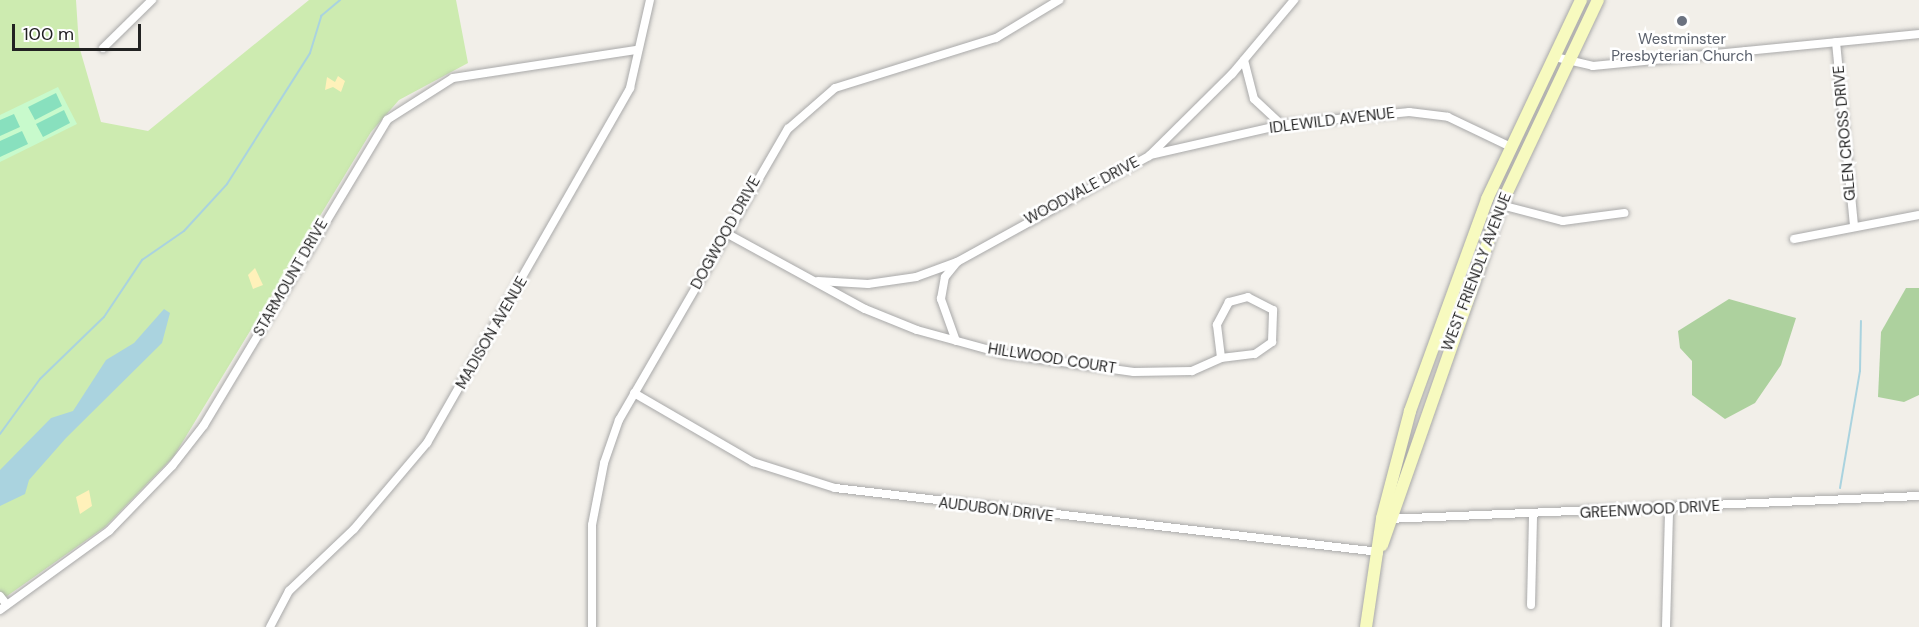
<!DOCTYPE html>
<style>
body{margin:0}
#map{position:relative;width:1919px;height:627px;overflow:hidden;background:#f2efe9;font-family:"DM Sans",sans-serif}
div>[style]{position:absolute}
.grass>*{inset:0;background:#cdebb0}
.forest>*{inset:0;background:#add19e}
.sand>*{inset:0;background:#fff1ba}
.park>*{inset:0;background:#c8facc}
.pitch>*{inset:0;background:#88e0be}
.water>*{inset:0;background:#aad3df}
.stream>*{height:2px;margin:-1px;padding:0 1px;transform-origin:1px;border-radius:1px;background:#aad3df}
.roads{filter:drop-shadow(0 0 2px #a9a9a9) drop-shadow(0 0 2px #a9a9a9)}
.street>*{height:8px;margin:-4px;padding:0 4px;transform-origin:4px;border-radius:4px;background:#fff}
.secondary>*{height:12px;margin:-6px;padding:0 6px;transform-origin:6px;border-radius:6px;background:#f7fabf}
.dots>*{width:16px;height:16px;translate:-50% -50%;box-sizing:border-box;border:3px solid #fff;border-radius:50%}
span{translate:-50% -50%;white-space:nowrap;text-align:center;line-height:1.15;-webkit-text-stroke:5px #fff;paint-order:stroke}
.worship-label{font-size:15px;color:#5b616d}
.street-label{font-size:15px;color:#222}
.scale{position:absolute;left:12px;top:24px;width:129px;height:27px;box-sizing:border-box;border:3px solid #222;border-top:0;padding-left:8px;font-size:18px;line-height:21px;white-space:nowrap;color:#222;-webkit-text-stroke:4px #fff;paint-order:stroke}
</style>
<div id="map">
<div class="grass">
<i style="clip-path:polygon(0 0,76px 0,79px 46px,101px 122px,148px 131px,309px 0,456px 0,468px 63px,399px 100px,371px 132px,174px 456px,105px 527px,0 601px)"></i>
</div>
<div class="forest">
<i style="clip-path:polygon(1906px 288px,1919px 288px,1919px 395px,1904px 402px,1878px 397px,1881px 332px)"></i>
<i style="clip-path:polygon(1729px 299px,1796px 318px,1781px 365px,1755px 403px,1725px 419px,1692px 395px,1692px 361px,1680px 348px,1678px 331px)"></i>
</div>
<div class="sand">
<i style="clip-path:polygon(338px 76px,345px 81px,341px 92px,333px 87px,325px 90px,327px 77px,335px 82px)"></i>
<i style="clip-path:polygon(255px 268px,263px 285px,253px 289px,248px 275px)"></i>
<i style="clip-path:polygon(89px 490px,92px 506px,80px 514px,76px 497px)"></i>
</div>
<div class="park">
<i style="clip-path:polygon(58px 87px,77px 124px,0 162px,0 115px)"></i>
</div>
<div class="pitch">
<i style="clip-path:polygon(56px 93px,62px 106px,35px 120px,28px 107px)"></i>
<i style="clip-path:polygon(64px 110px,70px 123px,43px 137px,36px 124px)"></i>
<i style="clip-path:polygon(14px 114px,20px 127px,0 136px,0 120px)"></i>
<i style="clip-path:polygon(22px 131px,28px 144px,0 157px,0 141px)"></i>
</div>
<div class="water">
<i style="clip-path:polygon(164px 309px,170px 313px,162px 343px,66px 438px,29px 480px,25px 494px,0 506px,0 470px,51px 418px,73px 411px,106px 360px,134px 343px)"></i>
</div>
<div class="stream">
<i style="left:0;top:434px;width:68px;rotate:-54deg"></i>
<i style="left:40px;top:379px;width:89px;rotate:-44.1deg"></i>
<i style="left:104px;top:317px;width:69px;rotate:-56.3deg"></i>
<i style="left:142px;top:260px;width:51px;rotate:-34.6deg"></i>
<i style="left:184px;top:231px;width:64px;rotate:-47.5deg"></i>
<i style="left:227px;top:184px;width:155px;rotate:-57.6deg"></i>
<i style="left:310px;top:53px;width:39px;rotate:-73deg"></i>
<i style="left:321px;top:16px;width:25px;rotate:-40deg"></i>
<i style="left:1840px;top:488px;width:119px;rotate:-80.3deg"></i>
<i style="left:1860px;top:371px;width:50px;rotate:-88.9deg"></i>
</div>
<div class="roads">
<div class="street">
<i style="left:1836px;top:42px;width:184px;rotate:84.4deg"></i>
<i style="left:103px;top:48px;width:69px;rotate:-44.4deg"></i>
<i style="left:1555px;top:57px;width:39px;rotate:13deg"></i>
<i style="left:1593px;top:66px;width:328px;rotate:-5.6deg"></i>
<i style="left:1244px;top:60px;width:40px;rotate:75.6deg"></i>
<i style="left:1254px;top:99px;width:38px;rotate:43deg"></i>
<i style="left:1150px;top:155px;width:139px;rotate:-12.8deg"></i>
<i style="left:1286px;top:124px;width:124px;rotate:-5.6deg"></i>
<i style="left:1409px;top:112px;width:39px;rotate:7deg"></i>
<i style="left:1448px;top:117px;width:70px;rotate:25.5deg"></i>
<i style="left:1501px;top:205px;width:64px;rotate:14.5deg"></i>
<i style="left:1563px;top:221px;width:62px;rotate:-7.5deg"></i>
<i style="left:726px;top:233px;width:158px;rotate:28.7deg"></i>
<i style="left:865px;top:309px;width:56px;rotate:22deg"></i>
<i style="left:917px;top:330px;width:90px;rotate:15.4deg"></i>
<i style="left:1004px;top:354px;width:131px;rotate:7.9deg"></i>
<i style="left:1134px;top:372px;width:58px;rotate:-1deg"></i>
<i style="left:1192px;top:371px;width:32px;rotate:-24deg"></i>
<i style="left:1221px;top:358px;width:34px;rotate:-7deg"></i>
<i style="left:1255px;top:354px;width:21px;rotate:-35deg"></i>
<i style="left:1272px;top:342px;width:32px;rotate:-88deg"></i>
<i style="left:1273px;top:310px;width:28px;rotate:-153deg"></i>
<i style="left:1248px;top:297px;width:20px;rotate:165deg"></i>
<i style="left:1229px;top:302px;width:26px;rotate:118deg"></i>
<i style="left:1217px;top:325px;width:33px;rotate:83deg"></i>
<i style="left:1794px;top:239px;width:127px;rotate:-10.9deg"></i>
<i style="left:818px;top:281px;width:50px;rotate:3.4deg"></i>
<i style="left:868px;top:284px;width:49px;rotate:-8.3deg"></i>
<i style="left:916px;top:277px;width:44px;rotate:-20.1deg"></i>
<i style="left:957px;top:262px;width:219px;rotate:-28.9deg"></i>
<i style="left:1149px;top:156px;width:117px;rotate:-44.7deg"></i>
<i style="left:1232px;top:74px;width:97px;rotate:-50deg"></i>
<i style="left:956px;top:341px;width:45px;rotate:-109.7deg"></i>
<i style="left:941px;top:299px;width:22px;rotate:-80deg"></i>
<i style="left:945px;top:277px;width:19px;rotate:-51deg"></i>
<i style="left:634px;top:393px;width:138px;rotate:30.1deg"></i>
<i style="left:753px;top:462px;width:86px;rotate:17.6deg"></i>
<i style="left:835px;top:488px;width:548px;rotate:6.71deg"></i>
<i style="left:1388px;top:519px;width:531px;rotate:-2.48deg"></i>
<i style="left:0;top:596px;width:11px;rotate:52deg"></i>
<i style="left:1531px;top:605px;width:89px;rotate:-88.7deg"></i>
<i style="left:0;top:610px;width:135px;rotate:-35.9deg"></i>
<i style="left:109px;top:531px;width:91px;rotate:-45.9deg"></i>
<i style="left:172px;top:466px;width:52px;rotate:-52deg"></i>
<i style="left:204px;top:425px;width:356px;rotate:-59deg"></i>
<i style="left:387px;top:120px;width:78px;rotate:-32.5deg"></i>
<i style="left:453px;top:78px;width:185px;rotate:-8.7deg"></i>
<i style="left:270px;top:627px;width:41px;rotate:-62.2deg"></i>
<i style="left:289px;top:591px;width:90px;rotate:-43.6deg"></i>
<i style="left:354px;top:529px;width:113px;rotate:-49.7deg"></i>
<i style="left:427px;top:443px;width:409px;rotate:-60.2deg"></i>
<i style="left:630px;top:88px;width:90px;rotate:-77.2deg"></i>
<i style="left:592px;top:627px;width:102px;rotate:-90deg"></i>
<i style="left:592px;top:525px;width:63px;rotate:-79deg"></i>
<i style="left:604px;top:463px;width:46px;rotate:-70.8deg"></i>
<i style="left:619px;top:420px;width:337px;rotate:-59.9deg"></i>
<i style="left:788px;top:129px;width:62px;rotate:-41.1deg"></i>
<i style="left:835px;top:88px;width:169px;rotate:-17.3deg"></i>
<i style="left:996px;top:38px;width:74px;rotate:-31.1deg"></i>
<i style="left:1666px;top:627px;width:118px;rotate:-88.5deg"></i>
</div>
<div class="secondary">
<i style="left:1382px;top:545px;width:360px;rotate:-70.7deg"></i>
<i style="left:1501px;top:205px;width:227px;rotate:-64.7deg"></i>
<i style="left:1366px;top:627px;width:110px;rotate:-81.6deg"></i>
<i style="left:1382px;top:518px;width:111px;rotate:-75.3deg"></i>
<i style="left:1410px;top:411px;width:226px;rotate:-70deg"></i>
<i style="left:1487px;top:199px;width:220px;rotate:-64.7deg"></i>
</div>
</div>
<div class="dots">
<i style="left:1682px;top:21px;background:#6b7280"></i>
</div>
<div class="worship-label">
<span style="left:1682px;top:48px">Westminster<br>Presbyterian Church</span>
</div>
<div class="street-label">
<span style="left:1332px;top:121px;rotate:-7deg">IDLEWILD AVENUE</span>
<span style="left:1845px;top:133px;rotate:-95deg">GLEN CROSS DRIVE</span>
<span style="left:1082px;top:191px;rotate:-28deg">WOODVALE DRIVE</span>
<span style="left:726px;top:233px;rotate:-61deg">DOGWOOD DRIVE</span>
<span style="left:1477px;top:272px;rotate:-69deg">WEST FRIENDLY AVENUE</span>
<span style="left:291px;top:278px;rotate:-60deg">STARMOUNT DRIVE</span>
<span style="left:492px;top:333px;rotate:-60deg">MADISON AVENUE</span>
<span style="left:1052px;top:359px;rotate:9deg">HILLWOOD COURT</span>
<span style="left:996px;top:510px;rotate:7deg">AUDUBON DRIVE</span>
<span style="left:1650px;top:510px;rotate:-3deg">GREENWOOD DRIVE</span>
</div>
<div class="scale">100 m</div>
</div>
